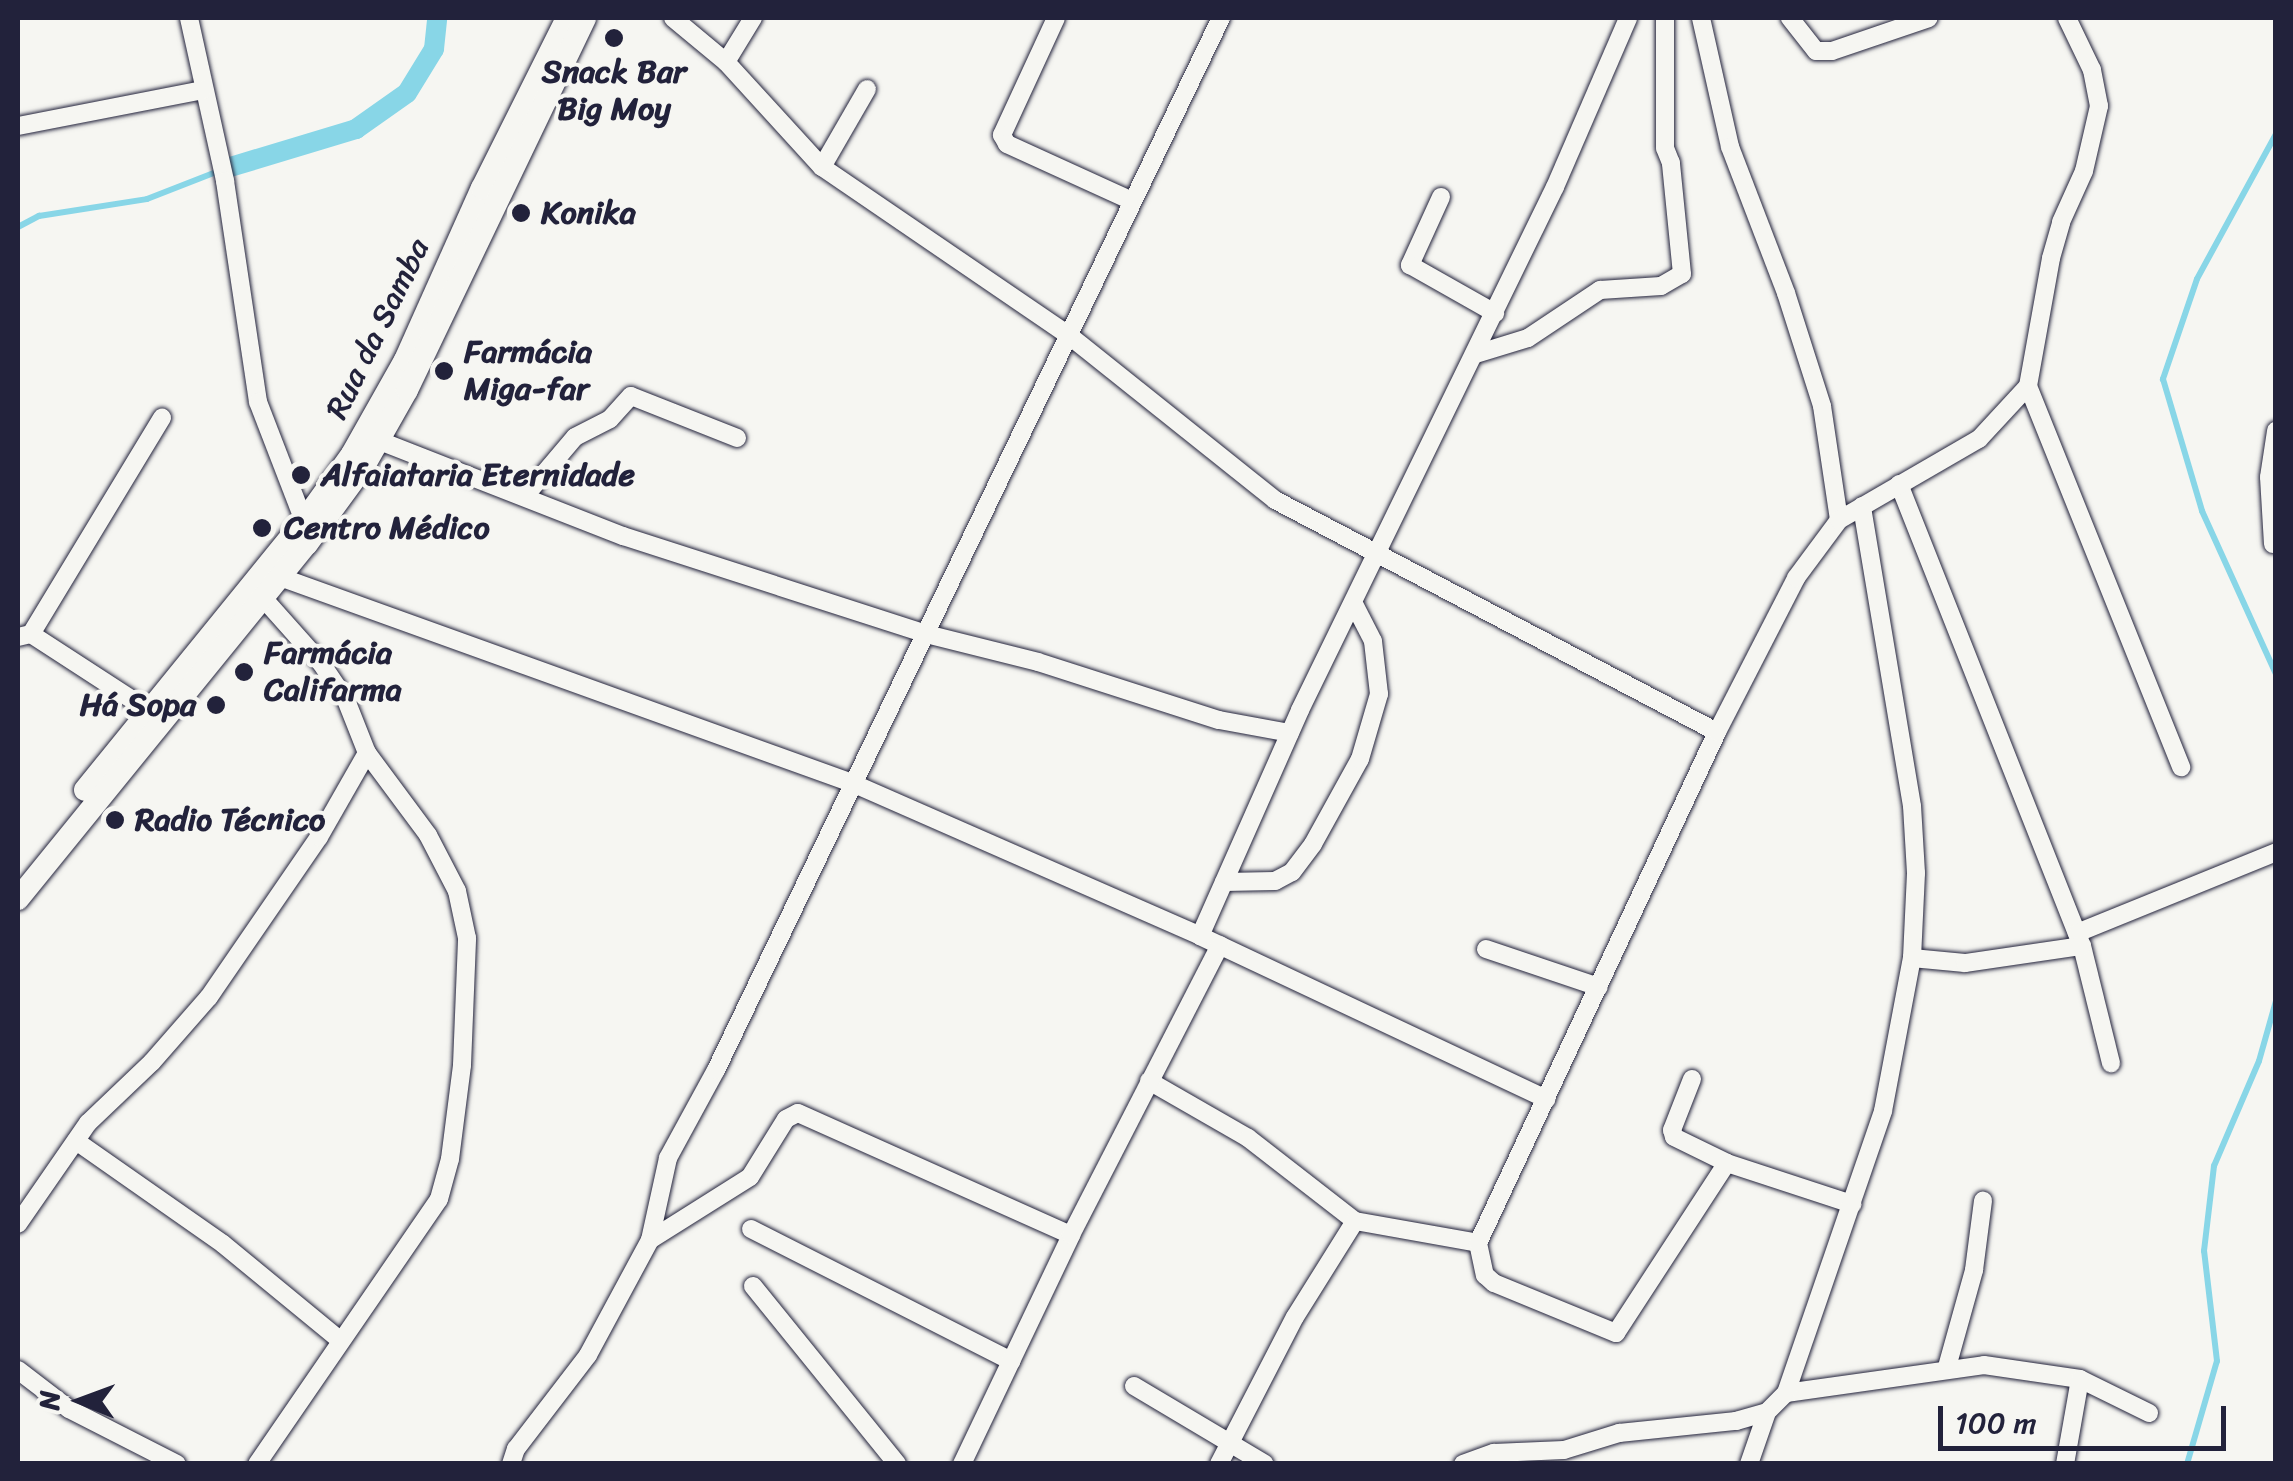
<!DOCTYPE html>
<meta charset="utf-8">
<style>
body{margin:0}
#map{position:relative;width:2293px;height:1481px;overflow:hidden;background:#f6f6f2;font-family:Sriracha,sans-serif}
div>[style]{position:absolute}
.stream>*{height:6px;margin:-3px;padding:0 3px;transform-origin:3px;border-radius:3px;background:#88d6e7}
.canal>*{height:20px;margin:-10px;padding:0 10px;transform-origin:10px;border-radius:10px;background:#88d6e7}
.roads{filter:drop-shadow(0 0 2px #22223b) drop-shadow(0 0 2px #22223b)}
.street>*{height:18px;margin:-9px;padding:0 9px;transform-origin:9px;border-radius:9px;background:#f6f6f2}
.secondary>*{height:22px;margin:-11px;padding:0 11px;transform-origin:11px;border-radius:11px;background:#f6f6f2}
.dots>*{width:28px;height:28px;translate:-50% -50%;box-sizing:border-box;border:5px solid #f6f6f2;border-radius:50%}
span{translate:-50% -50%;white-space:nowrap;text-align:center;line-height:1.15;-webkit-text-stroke:8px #f6f6f2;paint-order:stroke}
.poi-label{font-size:32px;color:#22223b;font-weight:700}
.left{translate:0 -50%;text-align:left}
.right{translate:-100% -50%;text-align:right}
.street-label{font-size:32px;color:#22223b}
.frame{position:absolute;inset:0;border:20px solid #22223b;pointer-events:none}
.north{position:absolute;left:30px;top:1351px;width:100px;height:100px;-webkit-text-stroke:8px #f6f6f2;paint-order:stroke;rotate:271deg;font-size:28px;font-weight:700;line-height:40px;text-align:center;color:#22223b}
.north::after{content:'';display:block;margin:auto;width:35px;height:45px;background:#22223b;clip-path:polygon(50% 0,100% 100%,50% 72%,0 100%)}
.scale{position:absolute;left:1938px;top:1406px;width:288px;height:45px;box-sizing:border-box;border:5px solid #22223b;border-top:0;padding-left:12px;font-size:30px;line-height:35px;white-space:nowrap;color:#22223b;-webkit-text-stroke:8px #f6f6f2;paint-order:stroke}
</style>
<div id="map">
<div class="stream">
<i style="left:2276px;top:134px;width:165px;rotate:118.6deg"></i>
<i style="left:2197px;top:279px;width:106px;rotate:108.8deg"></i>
<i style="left:2163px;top:379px;width:138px;rotate:73.5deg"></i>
<i style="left:2202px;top:511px;width:179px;rotate:65.6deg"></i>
<i style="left:18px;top:227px;width:24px;rotate:-28deg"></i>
<i style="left:39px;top:216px;width:109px;rotate:-8.9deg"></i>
<i style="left:147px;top:199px;width:77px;rotate:-21.3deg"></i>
<i style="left:2187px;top:1464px;width:107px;rotate:-73.8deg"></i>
<i style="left:2217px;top:1361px;width:111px;rotate:-96.7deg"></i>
<i style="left:2204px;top:1251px;width:86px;rotate:-83.3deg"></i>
<i style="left:2214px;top:1166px;width:114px;rotate:-66.8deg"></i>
<i style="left:2259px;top:1061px;width:62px;rotate:-74.2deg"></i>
</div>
<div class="canal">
<i style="left:227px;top:168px;width:135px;rotate:-16.8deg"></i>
<i style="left:356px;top:129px;width:62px;rotate:-35.2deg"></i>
<i style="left:407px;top:93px;width:52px;rotate:-58.5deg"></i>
<i style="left:434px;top:49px;width:31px;rotate:-84deg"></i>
</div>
<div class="roads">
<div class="street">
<i style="left:189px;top:18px;width:167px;rotate:77.5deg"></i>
<i style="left:225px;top:181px;width:223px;rotate:81.5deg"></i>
<i style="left:258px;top:402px;width:128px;rotate:68.9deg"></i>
<i style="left:673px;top:18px;width:69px;rotate:39.7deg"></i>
<i style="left:726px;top:62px;width:142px;rotate:47.6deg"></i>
<i style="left:822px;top:167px;width:301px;rotate:34.3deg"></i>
<i style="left:1071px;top:337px;width:261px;rotate:38.6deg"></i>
<i style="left:1275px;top:500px;width:499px;rotate:27.7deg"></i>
<i style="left:1056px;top:18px;width:129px;rotate:114.8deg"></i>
<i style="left:1002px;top:135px;width:10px;rotate:61deg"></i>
<i style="left:1007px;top:144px;width:135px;rotate:24.5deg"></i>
<i style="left:1701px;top:18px;width:132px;rotate:77.3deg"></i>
<i style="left:1730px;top:147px;width:156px;rotate:69deg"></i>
<i style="left:1786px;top:293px;width:119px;rotate:72.3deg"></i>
<i style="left:1822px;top:406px;width:115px;rotate:81.5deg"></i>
<i style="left:1790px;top:18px;width:42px;rotate:51.8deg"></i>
<i style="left:1816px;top:51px;width:16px"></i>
<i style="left:1832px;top:51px;width:102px;rotate:-18.8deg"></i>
<i style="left:726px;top:62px;width:52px;rotate:-58.5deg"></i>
<i style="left:18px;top:126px;width:188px;rotate:-11deg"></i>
<i style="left:822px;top:167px;width:90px;rotate:-60deg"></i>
<i style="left:1441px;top:197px;width:75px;rotate:114.5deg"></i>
<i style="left:1410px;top:265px;width:98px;rotate:29.5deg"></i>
<i style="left:1476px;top:354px;width:54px;rotate:-17.1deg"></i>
<i style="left:1528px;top:338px;width:87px;rotate:-33.7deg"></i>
<i style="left:1600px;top:290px;width:61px;rotate:-3.8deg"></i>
<i style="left:1661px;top:286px;width:24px;rotate:-30deg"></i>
<i style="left:1682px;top:274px;width:112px;rotate:-95.7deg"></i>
<i style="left:1671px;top:163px;width:16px;rotate:-112deg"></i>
<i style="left:1665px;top:148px;width:130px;rotate:-90deg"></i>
<i style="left:2028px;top:386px;width:411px;rotate:68.1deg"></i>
<i style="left:380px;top:441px;width:261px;rotate:21.4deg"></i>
<i style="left:623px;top:536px;width:318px;rotate:17.9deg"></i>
<i style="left:926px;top:634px;width:115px;rotate:14deg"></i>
<i style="left:1038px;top:662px;width:190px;rotate:17.8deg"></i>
<i style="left:1219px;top:720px;width:72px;rotate:10.4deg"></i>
<i style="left:1899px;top:484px;width:497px;rotate:68.4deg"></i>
<i style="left:2082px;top:946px;width:121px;rotate:76.1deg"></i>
<i style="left:525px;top:496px;width:77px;rotate:-49.7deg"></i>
<i style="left:575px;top:437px;width:39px;rotate:-27deg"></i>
<i style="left:610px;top:419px;width:31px;rotate:-48deg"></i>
<i style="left:631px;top:396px;width:114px;rotate:21.6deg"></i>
<i style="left:2273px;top:544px;width:67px;rotate:-93.4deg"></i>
<i style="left:2269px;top:477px;width:47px;rotate:-81.3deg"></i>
<i style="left:280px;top:577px;width:608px;rotate:19.81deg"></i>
<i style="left:852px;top:783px;width:380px;rotate:23.7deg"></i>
<i style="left:1200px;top:936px;width:383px;rotate:25.2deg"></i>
<i style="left:31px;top:634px;width:140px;rotate:33deg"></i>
<i style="left:18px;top:637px;width:13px;rotate:-13deg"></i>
<i style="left:31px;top:634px;width:253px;rotate:-58.8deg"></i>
<i style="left:1224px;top:882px;width:51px;rotate:-1.1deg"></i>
<i style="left:1275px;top:881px;width:19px;rotate:-28deg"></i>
<i style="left:1292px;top:872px;width:35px;rotate:-53deg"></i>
<i style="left:1313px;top:844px;width:97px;rotate:-61.1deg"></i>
<i style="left:1360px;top:759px;width:68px;rotate:-73.7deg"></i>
<i style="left:1379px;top:694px;width:53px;rotate:-96.5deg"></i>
<i style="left:1373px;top:641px;width:42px;rotate:-117.2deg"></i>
<i style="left:2077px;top:933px;width:215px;rotate:-22.1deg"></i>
<i style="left:1200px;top:936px;width:247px;rotate:-66.1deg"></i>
<i style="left:1300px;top:710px;width:582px;rotate:-64.01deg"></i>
<i style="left:1555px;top:187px;width:184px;rotate:-66.6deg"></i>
<i style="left:1486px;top:949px;width:119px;rotate:18.6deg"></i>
<i style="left:1912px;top:958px;width:53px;rotate:5.4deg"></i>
<i style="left:1965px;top:963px;width:118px;rotate:-8.3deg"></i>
<i style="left:1692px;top:1079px;width:55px;rotate:111.4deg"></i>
<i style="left:1672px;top:1130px;width:7px;rotate:74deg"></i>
<i style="left:1674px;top:1137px;width:59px;rotate:26.1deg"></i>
<i style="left:1727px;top:1163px;width:132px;rotate:18.2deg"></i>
<i style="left:1149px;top:1081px;width:114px;rotate:29.9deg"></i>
<i style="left:1248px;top:1138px;width:135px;rotate:37.8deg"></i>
<i style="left:76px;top:1141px;width:179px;rotate:35deg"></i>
<i style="left:223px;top:1244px;width:151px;rotate:39.4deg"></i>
<i style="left:18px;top:1224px;width:123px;rotate:-55.3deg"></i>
<i style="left:88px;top:1123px;width:88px;rotate:-43.6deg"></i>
<i style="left:152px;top:1062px;width:86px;rotate:-48.8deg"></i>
<i style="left:209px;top:997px;width:194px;rotate:-55.5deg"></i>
<i style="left:319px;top:837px;width:97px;rotate:-60.3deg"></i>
<i style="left:751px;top:1229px;width:292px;rotate:26.9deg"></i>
<i style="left:650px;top:1240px;width:118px;rotate:-32.2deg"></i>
<i style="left:750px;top:1177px;width:68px;rotate:-58.2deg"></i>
<i style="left:786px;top:1119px;width:13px;rotate:-27deg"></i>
<i style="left:798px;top:1113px;width:299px;rotate:24.1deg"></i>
<i style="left:1478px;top:1243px;width:33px;rotate:78deg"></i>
<i style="left:1485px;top:1275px;width:12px;rotate:42deg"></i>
<i style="left:1494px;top:1283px;width:132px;rotate:22.3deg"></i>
<i style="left:1616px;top:1333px;width:203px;rotate:-56.9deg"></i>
<i style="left:753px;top:1286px;width:229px;rotate:51deg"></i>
<i style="left:1947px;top:1367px;width:101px;rotate:-74.4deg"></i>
<i style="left:1974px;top:1270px;width:70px;rotate:-82.6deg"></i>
<i style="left:18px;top:1370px;width:64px;rotate:37.4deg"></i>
<i style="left:69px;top:1409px;width:121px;rotate:27deg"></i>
<i style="left:1134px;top:1386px;width:152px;rotate:30.8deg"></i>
<i style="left:1786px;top:1393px;width:200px;rotate:-8deg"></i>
<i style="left:1984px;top:1365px;width:97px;rotate:8.3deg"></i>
<i style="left:2080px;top:1379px;width:77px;rotate:26.2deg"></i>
<i style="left:257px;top:1464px;width:321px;rotate:-55.5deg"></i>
<i style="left:439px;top:1199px;width:41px;rotate:-74.6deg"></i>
<i style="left:450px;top:1159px;width:95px;rotate:-82.7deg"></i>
<i style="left:462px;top:1065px;width:127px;rotate:-87.7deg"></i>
<i style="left:467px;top:938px;width:48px;rotate:-102deg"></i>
<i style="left:457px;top:891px;width:63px;rotate:-117.4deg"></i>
<i style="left:428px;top:835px;width:102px;rotate:-126.6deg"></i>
<i style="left:367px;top:753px;width:57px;rotate:-111.6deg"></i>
<i style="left:346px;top:700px;width:45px;rotate:-124deg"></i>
<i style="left:321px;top:663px;width:87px;rotate:-131.7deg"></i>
<i style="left:511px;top:1464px;width:16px;rotate:-72deg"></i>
<i style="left:516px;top:1449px;width:118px;rotate:-52.5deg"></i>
<i style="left:588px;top:1355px;width:131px;rotate:-61.7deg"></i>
<i style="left:650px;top:1240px;width:84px;rotate:-77.6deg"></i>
<i style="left:668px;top:1158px;width:100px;rotate:-61.4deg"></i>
<i style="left:716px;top:1070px;width:1167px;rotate:-64.36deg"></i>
<i style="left:962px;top:1464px;width:254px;rotate:-64.5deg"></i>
<i style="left:1071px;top:1235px;width:326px;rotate:-62.8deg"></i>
<i style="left:1219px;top:1464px;width:165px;rotate:-62.7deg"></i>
<i style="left:1295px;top:1317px;width:113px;rotate:-58deg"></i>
<i style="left:1355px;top:1221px;width:125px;rotate:10.1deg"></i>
<i style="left:1478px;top:1243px;width:564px;rotate:-64.93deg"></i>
<i style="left:1717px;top:732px;width:173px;rotate:-62.8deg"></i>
<i style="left:1796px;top:578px;width:72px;rotate:-53.4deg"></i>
<i style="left:1839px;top:520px;width:162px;rotate:-30.1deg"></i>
<i style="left:1979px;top:439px;width:72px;rotate:-47.2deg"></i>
<i style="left:2028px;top:386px;width:130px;rotate:-79.8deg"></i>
<i style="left:2051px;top:258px;width:37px;rotate:-74deg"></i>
<i style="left:2061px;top:222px;width:56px;rotate:-65.7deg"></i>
<i style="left:2084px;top:171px;width:67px;rotate:-77deg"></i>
<i style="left:2099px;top:106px;width:37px;rotate:-101deg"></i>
<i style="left:2092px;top:70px;width:58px;rotate:-115.7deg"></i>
<i style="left:1463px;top:1464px;width:33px;rotate:-20deg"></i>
<i style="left:1494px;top:1453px;width:70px;rotate:-2.5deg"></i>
<i style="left:1564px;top:1450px;width:58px;rotate:-17.2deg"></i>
<i style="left:1619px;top:1433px;width:118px;rotate:-5.9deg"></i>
<i style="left:1736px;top:1421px;width:32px;rotate:-16deg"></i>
<i style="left:1749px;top:1464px;width:55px;rotate:-70.9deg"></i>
<i style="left:1767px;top:1412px;width:27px;rotate:-45deg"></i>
<i style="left:1786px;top:1393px;width:298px;rotate:-71deg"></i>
<i style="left:1883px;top:1111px;width:156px;rotate:-79.3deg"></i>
<i style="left:1912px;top:958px;width:85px;rotate:-87.3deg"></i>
<i style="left:1916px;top:873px;width:67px;rotate:-93.4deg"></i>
<i style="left:1912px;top:806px;width:304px;rotate:-99.5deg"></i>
<i style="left:2065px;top:1464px;width:86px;rotate:-80deg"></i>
</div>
<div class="secondary">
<i style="left:85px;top:790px;width:347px;rotate:-50.9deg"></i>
<i style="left:304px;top:521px;width:82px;rotate:-54.4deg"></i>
<i style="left:352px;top:454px;width:108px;rotate:-60.6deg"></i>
<i style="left:405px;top:360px;width:188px;rotate:-65.9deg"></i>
<i style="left:482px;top:188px;width:190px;rotate:-63.4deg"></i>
<i style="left:18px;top:899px;width:458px;rotate:-50.9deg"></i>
<i style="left:307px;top:544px;width:97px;rotate:-53.8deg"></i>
<i style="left:364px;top:466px;width:87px;rotate:-60.5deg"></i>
<i style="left:407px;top:390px;width:412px;rotate:-64.4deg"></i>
</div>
</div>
<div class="dots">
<i style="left:614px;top:38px;background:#22223b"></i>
<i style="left:521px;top:213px;background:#22223b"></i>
<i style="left:444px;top:371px;background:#22223b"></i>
<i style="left:301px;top:475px;background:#22223b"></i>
<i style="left:262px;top:528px;background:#22223b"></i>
<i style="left:244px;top:672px;background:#22223b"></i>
<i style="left:216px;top:705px;background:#22223b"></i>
<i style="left:115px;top:820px;background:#22223b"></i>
</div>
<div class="poi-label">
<span style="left:614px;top:91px">Snack Bar<br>Big Moy</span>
<span class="left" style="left:541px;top:213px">Konika</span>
<span class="left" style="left:464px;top:371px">Farmácia<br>Miga-far</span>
<span class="left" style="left:321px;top:475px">Alfaiataria Eternidade</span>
<span class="left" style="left:284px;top:528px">Centro Médico</span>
<span class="left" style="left:264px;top:672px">Farmácia<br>Califarma</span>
<span class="right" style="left:196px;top:705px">Há Sopa</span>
<span class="left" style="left:135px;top:820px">Radio Técnico</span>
</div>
<div class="street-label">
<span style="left:378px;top:329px;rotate:-64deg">Rua da Samba</span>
</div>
<div class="frame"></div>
<div class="north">N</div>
<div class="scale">100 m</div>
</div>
